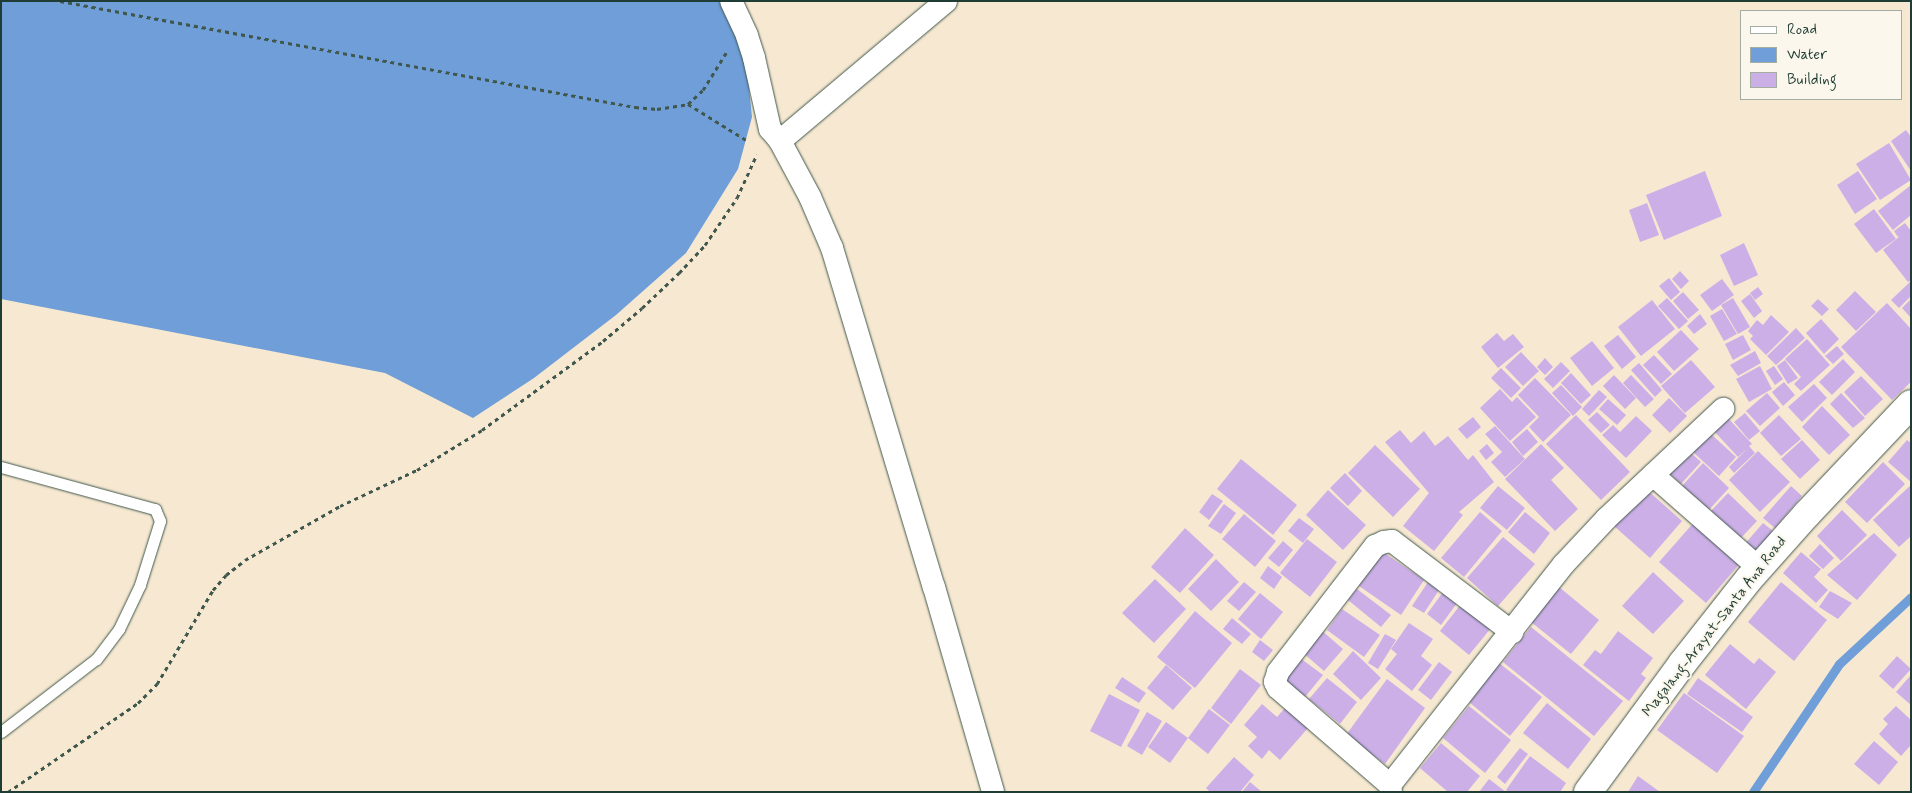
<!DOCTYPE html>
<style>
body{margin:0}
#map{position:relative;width:1912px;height:793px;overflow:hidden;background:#f6e8d1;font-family:Mynerve,sans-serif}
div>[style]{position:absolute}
.water>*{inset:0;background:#6f9ed8}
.stream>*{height:9px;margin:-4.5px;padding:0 4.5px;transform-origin:4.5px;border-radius:4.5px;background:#6f9ed8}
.building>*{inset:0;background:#cdafe8}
.path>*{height:3px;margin-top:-1.5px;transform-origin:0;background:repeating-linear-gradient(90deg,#3f574c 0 4px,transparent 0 8px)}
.roads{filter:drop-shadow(0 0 1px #3f574c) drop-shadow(0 0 1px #3f574c)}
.lane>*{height:11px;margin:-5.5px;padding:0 5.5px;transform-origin:5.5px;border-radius:5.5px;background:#fff}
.street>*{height:22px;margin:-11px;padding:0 11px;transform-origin:11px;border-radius:11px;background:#fff}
.secondary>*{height:28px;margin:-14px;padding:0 14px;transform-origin:14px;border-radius:14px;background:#fff}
span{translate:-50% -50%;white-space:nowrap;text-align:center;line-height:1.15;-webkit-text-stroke:4px #fbf7ec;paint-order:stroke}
.street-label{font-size:15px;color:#1f3d34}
.frame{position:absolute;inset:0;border:2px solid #1f3d34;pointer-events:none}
.legend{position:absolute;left:1740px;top:10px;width:162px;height:90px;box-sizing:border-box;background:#fbf7ec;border:1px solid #a3ada2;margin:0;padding:6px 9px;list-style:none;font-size:15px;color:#1f3d34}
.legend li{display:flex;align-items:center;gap:10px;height:25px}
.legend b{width:25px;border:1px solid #a3ada2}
</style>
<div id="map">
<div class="water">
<i style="clip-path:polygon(1px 1px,719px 1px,731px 20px,747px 68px,752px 117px,738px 169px,686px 253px,616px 315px,534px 378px,473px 418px,385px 373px,1px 299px)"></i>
</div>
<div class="stream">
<i style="left:1753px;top:792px;width:154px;rotate:-56.1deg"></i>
<i style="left:1839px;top:664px;width:98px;rotate:-42.9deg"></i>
</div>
<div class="building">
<i style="clip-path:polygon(1906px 130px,1911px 137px,1911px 171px,1891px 141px)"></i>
<i style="clip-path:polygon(1889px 143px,1911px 180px,1880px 200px,1856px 164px)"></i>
<i style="clip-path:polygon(1705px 171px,1722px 216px,1664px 240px,1646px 195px)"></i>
<i style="clip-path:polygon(1858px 171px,1877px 199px,1855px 214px,1837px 185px)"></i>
<i style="clip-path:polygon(1911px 185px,1911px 215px,1893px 230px,1878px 211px)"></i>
<i style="clip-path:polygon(1647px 203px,1659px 235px,1640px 242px,1629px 210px)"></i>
<i style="clip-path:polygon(1874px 209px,1896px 239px,1876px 253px,1854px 224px)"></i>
<i style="clip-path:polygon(1905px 223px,1911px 231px,1911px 280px,1908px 282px,1883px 250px,1900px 236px,1898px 237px,1894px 231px)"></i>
<i style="clip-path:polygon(1744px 243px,1758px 275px,1734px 286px,1720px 255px)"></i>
<i style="clip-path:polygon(1680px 271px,1689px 281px,1681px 289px,1672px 279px)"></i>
<i style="clip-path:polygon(1669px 278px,1680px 292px,1671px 300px,1659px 286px)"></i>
<i style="clip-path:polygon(1722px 279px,1734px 295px,1712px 311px,1700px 295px)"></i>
<i style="clip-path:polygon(1911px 281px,1911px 296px,1899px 308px,1891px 300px)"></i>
<i style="clip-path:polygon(1758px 287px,1763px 294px,1755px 300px,1750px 293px)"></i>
<i style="clip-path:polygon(1855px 291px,1876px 312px,1856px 331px,1836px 310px)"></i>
<i style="clip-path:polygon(1683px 292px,1699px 310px,1688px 319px,1673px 301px)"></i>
<i style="clip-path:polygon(1750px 294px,1762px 311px,1754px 318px,1741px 301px)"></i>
<i style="clip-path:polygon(1667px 298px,1688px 321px,1679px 329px,1658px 306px)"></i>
<i style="clip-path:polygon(1733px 298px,1750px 327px,1738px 334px,1721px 305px)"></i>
<i style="clip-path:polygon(1818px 299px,1829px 309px,1822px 316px,1811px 306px)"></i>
<i style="clip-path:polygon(1911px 299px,1911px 318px,1902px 308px)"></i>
<i style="clip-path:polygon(1652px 300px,1675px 329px,1641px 356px,1618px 327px)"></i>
<i style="clip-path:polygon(1887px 303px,1911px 329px,1911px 382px,1892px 400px,1841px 347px)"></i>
<i style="clip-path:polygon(1722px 309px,1737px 334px,1724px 341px,1710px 316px)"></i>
<i style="clip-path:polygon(1700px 314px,1707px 324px,1694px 334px,1687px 326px)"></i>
<i style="clip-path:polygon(1771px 315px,1789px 332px,1766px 355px,1750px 339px,1753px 336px,1748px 331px,1757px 320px,1763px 325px)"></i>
<i style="clip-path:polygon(1821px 319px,1839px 339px,1824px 354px,1806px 333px)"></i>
<i style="clip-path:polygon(1796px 328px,1805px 338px,1776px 365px,1767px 356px)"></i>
<i style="clip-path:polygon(1681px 330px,1699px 349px,1674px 371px,1657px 352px)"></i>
<i style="clip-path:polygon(1497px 333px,1504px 341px,1513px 334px,1524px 347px,1498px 368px,1481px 347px)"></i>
<i style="clip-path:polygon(1618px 335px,1636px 357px,1622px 369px,1604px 346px)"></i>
<i style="clip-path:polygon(1743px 335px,1751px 350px,1733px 360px,1725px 344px)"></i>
<i style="clip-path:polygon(1807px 339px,1830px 365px,1801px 391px,1794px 384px,1801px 377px,1785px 359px)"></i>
<i style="clip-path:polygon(1592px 341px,1614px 368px,1592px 386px,1570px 358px)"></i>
<i style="clip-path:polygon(1837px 346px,1844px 354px,1833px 364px,1825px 356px)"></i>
<i style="clip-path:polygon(1755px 351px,1761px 363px,1738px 376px,1730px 365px)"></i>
<i style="clip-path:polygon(1521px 352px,1539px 371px,1523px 386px,1505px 367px)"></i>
<i style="clip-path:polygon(1654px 355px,1672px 374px,1661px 384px,1643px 365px)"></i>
<i style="clip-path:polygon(1545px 358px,1553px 367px,1545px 375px,1537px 367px)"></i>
<i style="clip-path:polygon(1843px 359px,1855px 372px,1832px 395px,1819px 382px)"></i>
<i style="clip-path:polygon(1691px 360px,1715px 387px,1685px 413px,1661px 386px)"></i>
<i style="clip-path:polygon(1785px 360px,1798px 378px,1788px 384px,1777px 366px)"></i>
<i style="clip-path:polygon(1561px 362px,1570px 371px,1553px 388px,1544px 379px)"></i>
<i style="clip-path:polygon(1639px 363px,1662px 390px,1655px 397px,1631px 370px)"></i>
<i style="clip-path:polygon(1760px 366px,1772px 389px,1749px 402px,1736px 379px)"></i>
<i style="clip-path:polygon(1774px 366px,1783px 379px,1775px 385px,1766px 371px)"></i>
<i style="clip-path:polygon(1501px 368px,1521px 388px,1511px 398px,1491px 378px)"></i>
<i style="clip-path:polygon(1571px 373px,1591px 395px,1581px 404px,1561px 383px)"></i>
<i style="clip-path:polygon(1614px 375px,1636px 398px,1625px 409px,1603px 386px)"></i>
<i style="clip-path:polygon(1631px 375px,1654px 399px,1645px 407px,1623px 383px)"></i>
<i style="clip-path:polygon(1861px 376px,1883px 399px,1865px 416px,1844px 392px)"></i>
<i style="clip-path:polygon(1535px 378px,1571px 415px,1543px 442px,1529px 427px,1539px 417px,1518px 395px)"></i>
<i style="clip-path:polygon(1784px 382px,1795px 395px,1783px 406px,1772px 392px)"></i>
<i style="clip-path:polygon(1814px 384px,1827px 398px,1802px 422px,1788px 407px)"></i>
<i style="clip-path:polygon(1561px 385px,1582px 407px,1573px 416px,1552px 393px)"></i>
<i style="clip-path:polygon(1500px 389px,1512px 402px,1517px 397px,1536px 417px,1510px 441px,1480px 408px)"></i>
<i style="clip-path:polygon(1599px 390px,1607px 397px,1589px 416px,1582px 409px)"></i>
<i style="clip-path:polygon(1767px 393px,1780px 408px,1760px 426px,1746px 411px)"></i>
<i style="clip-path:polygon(1841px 393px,1865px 418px,1853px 428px,1830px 404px)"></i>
<i style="clip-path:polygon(1669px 398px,1687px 416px,1670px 433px,1652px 415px)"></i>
<i style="clip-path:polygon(1608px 399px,1626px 415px,1617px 425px,1599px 409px)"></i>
<i style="clip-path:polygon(1822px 406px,1850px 435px,1829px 455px,1802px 427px)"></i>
<i style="clip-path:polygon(1597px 412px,1610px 425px,1601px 433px,1588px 420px)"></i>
<i style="clip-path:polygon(1745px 413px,1760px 431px,1749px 440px,1734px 422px)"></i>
<i style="clip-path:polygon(1576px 415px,1630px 472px,1601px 500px,1546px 444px)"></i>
<i style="clip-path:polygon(1779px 415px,1801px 439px,1781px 456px,1760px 433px)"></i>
<i style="clip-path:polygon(1636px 416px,1652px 431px,1626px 458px,1602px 435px,1613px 425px,1620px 432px)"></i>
<i style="clip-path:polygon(1473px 417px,1481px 427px,1467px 439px,1458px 429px)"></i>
<i style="clip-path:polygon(1727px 417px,1752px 444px,1749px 446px,1755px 453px,1734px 473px,1729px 467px,1748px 448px,1738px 457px,1713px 430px)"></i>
<i style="clip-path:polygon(1495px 426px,1525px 459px,1505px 477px,1491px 462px,1502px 452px,1485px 434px)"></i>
<i style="clip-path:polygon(1527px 429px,1538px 442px,1523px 456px,1512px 442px)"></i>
<i style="clip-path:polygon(1400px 430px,1411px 443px,1424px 431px,1435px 446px,1448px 436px,1468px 460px,1473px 455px,1494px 482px,1459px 512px,1463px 515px,1434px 551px,1403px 526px,1429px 493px,1385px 442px)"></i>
<i style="clip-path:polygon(1711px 434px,1736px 457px,1719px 476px,1693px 452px)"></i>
<i style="clip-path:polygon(1802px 440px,1820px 460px,1800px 479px,1781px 459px)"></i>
<i style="clip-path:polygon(1907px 440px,1911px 443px,1911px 482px,1888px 462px)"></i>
<i style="clip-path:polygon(1487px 444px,1494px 453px,1486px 460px,1479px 451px)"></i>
<i style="clip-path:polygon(1541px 444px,1564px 468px,1551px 480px,1578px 509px,1555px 531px,1505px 479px)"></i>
<i style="clip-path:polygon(1375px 445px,1420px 489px,1393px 517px,1348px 473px)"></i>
<i style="clip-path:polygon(1689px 451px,1701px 462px,1681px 484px,1668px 472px)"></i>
<i style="clip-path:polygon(1758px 451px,1790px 482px,1760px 512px,1729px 480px)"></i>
<i style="clip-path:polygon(1241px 459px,1297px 505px,1273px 535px,1217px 489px)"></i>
<i style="clip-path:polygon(1883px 462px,1905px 484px,1867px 523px,1845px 502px)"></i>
<i style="clip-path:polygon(1703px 463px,1729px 488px,1707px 512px,1681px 487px)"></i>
<i style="clip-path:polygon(1345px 473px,1362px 491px,1348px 506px,1330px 488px)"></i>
<i style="clip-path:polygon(1911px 485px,1911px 536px,1899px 547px,1873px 520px)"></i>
<i style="clip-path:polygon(1498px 486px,1525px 508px,1507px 530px,1480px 508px)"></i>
<i style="clip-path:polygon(1791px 486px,1802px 496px,1775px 528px,1763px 518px)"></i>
<i style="clip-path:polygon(1646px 489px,1682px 521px,1650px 558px,1614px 526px)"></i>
<i style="clip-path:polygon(1328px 490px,1366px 525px,1343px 550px,1306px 515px)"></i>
<i style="clip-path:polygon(1728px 493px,1757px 521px,1738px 541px,1709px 513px)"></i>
<i style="clip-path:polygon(1212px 494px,1223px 501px,1209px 520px,1199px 512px)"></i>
<i style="clip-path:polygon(1224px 504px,1236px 513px,1221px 534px,1208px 526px)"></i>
<i style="clip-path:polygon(1842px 510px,1867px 535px,1841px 561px,1817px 536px)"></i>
<i style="clip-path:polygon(1480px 512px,1502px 531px,1464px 577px,1441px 558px)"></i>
<i style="clip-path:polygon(1525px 512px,1550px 533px,1534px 554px,1508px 532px)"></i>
<i style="clip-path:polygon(1244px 514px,1276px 541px,1255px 567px,1222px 539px)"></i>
<i style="clip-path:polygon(1299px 518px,1314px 529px,1303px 543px,1288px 531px)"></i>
<i style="clip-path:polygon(1696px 520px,1742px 561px,1706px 603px,1659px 562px)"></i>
<i style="clip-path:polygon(1763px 523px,1773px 531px,1754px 554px,1744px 545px)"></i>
<i style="clip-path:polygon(1185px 528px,1214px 555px,1180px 593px,1151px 567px)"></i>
<i style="clip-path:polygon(1874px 533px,1897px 555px,1857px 600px,1827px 575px)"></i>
<i style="clip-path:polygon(1503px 537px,1535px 564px,1498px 606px,1467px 578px)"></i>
<i style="clip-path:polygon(1307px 539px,1337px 562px,1310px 597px,1280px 573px)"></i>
<i style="clip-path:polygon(1283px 541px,1293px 550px,1279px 567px,1268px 558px)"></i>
<i style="clip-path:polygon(1820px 544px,1834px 558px,1823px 569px,1809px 556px)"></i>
<i style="clip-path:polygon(1383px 552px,1424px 580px,1401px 615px,1359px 586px)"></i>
<i style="clip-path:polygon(1801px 552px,1821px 569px,1814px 577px,1828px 590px,1816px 603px,1783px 573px)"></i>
<i style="clip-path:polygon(1216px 559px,1239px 582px,1211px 611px,1188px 589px)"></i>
<i style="clip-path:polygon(1268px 566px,1282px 577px,1274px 589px,1260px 578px)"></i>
<i style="clip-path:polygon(1653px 572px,1684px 601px,1653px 634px,1622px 606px)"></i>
<i style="clip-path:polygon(1155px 579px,1186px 609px,1154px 643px,1122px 613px)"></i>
<i style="clip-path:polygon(1244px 582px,1256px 592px,1239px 611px,1227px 601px)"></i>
<i style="clip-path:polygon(1428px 582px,1439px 590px,1424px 613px,1412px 606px)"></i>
<i style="clip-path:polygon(1781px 582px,1827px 620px,1794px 661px,1748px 622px)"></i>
<i style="clip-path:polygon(1559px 587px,1599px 620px,1571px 654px,1531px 622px)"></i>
<i style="clip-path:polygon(1446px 588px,1460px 599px,1441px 625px,1427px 614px)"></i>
<i style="clip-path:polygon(1357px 589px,1391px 615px,1381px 627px,1348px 600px)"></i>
<i style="clip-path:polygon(1830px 591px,1852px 603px,1838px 619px,1819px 607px)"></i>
<i style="clip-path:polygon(1260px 593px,1283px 612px,1261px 639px,1238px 619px)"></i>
<i style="clip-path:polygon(1461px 604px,1491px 628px,1469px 655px,1440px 631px)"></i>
<i style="clip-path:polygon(1342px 609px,1380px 635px,1364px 657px,1327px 630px)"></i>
<i style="clip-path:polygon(1195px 611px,1232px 643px,1195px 688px,1157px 657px)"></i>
<i style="clip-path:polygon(1232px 618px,1251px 634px,1242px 644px,1223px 629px)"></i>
<i style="clip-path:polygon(1409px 623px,1433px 639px,1421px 656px,1432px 665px,1412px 691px,1385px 669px,1397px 654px,1391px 649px)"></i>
<i style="clip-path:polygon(1531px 627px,1623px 701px,1594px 736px,1503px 662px)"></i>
<i style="clip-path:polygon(1321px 630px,1343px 649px,1324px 671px,1302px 652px)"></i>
<i style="clip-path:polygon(1618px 631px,1653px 658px,1641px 674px,1646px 678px,1629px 701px,1583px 665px,1595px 650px,1601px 654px)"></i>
<i style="clip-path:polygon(1385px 634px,1396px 640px,1378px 669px,1368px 663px)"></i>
<i style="clip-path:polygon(1260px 640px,1273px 650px,1264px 661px,1252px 652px)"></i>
<i style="clip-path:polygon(1730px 644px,1754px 664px,1759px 658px,1776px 672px,1746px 709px,1705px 675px)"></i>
<i style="clip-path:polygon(1353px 651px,1381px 678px,1361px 700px,1333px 674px)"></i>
<i style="clip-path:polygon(1897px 656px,1911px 669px,1893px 689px,1879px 676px)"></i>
<i style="clip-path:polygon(1300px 658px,1323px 675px,1305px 697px,1283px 679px)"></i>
<i style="clip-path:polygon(1439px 662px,1452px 672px,1431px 700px,1418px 690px)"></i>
<i style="clip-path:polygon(1499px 663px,1542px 697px,1510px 736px,1469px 702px)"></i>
<i style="clip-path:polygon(1166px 665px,1192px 688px,1173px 710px,1147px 688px)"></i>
<i style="clip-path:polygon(1240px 669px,1261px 685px,1231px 724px,1211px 708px)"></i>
<i style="clip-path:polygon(1911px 675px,1911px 705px,1896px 692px)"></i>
<i style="clip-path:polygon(1122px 677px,1146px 693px,1139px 703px,1115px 688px)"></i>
<i style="clip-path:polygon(1327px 678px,1357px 702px,1340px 724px,1309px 699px)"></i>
<i style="clip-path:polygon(1698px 678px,1753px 717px,1742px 732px,1687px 694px)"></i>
<i style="clip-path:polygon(1387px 679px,1425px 708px,1385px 764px,1346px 735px)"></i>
<i style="clip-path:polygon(1684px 693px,1744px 736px,1717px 773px,1657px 730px)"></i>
<i style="clip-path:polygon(1109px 694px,1140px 710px,1121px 747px,1090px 731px)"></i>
<i style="clip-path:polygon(1547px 703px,1591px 739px,1568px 769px,1523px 733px)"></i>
<i style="clip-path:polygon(1262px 704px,1277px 717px,1285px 708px,1308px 728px,1280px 760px,1269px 750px,1262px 759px,1248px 746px,1257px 737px,1244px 725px)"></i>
<i style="clip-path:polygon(1469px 706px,1511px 740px,1485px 773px,1443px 738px)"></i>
<i style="clip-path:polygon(1896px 706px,1911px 720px,1911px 745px,1901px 756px,1879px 734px,1888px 724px,1883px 719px)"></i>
<i style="clip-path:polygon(1209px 709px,1230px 725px,1208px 754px,1188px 738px)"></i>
<i style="clip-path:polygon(1147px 712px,1162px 721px,1142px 755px,1127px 746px)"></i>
<i style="clip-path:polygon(1166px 722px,1188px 738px,1170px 763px,1148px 747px)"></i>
<i style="clip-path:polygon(1874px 741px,1898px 762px,1879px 785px,1854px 764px)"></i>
<i style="clip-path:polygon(1441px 743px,1480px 776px,1467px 792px,1448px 792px,1420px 768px)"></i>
<i style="clip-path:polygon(1520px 748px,1528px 754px,1505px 784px,1497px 777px)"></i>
<i style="clip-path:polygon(1530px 756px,1566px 783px,1560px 792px,1508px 792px,1506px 790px)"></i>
<i style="clip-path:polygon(1234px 757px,1254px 775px,1240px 792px,1210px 792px,1206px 788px)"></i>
<i style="clip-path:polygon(1638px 776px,1660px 792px,1628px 792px)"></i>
<i style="clip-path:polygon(1489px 779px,1506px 792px,1479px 792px)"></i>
<i style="clip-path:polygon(1250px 782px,1262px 792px,1242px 792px)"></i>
</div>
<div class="path">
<i style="left:60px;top:1px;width:585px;rotate:10.45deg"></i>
<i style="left:635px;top:107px;width:22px;rotate:5deg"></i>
<i style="left:657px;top:109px;width:31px;rotate:-9deg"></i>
<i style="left:688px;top:104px;width:21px;rotate:-43deg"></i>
<i style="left:703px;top:90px;width:44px;rotate:-58.1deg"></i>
<i style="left:688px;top:104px;width:68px;rotate:31.8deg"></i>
<i style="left:8px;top:792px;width:158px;rotate:-34.4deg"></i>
<i style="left:138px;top:703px;width:27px;rotate:-45deg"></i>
<i style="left:157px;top:684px;width:109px;rotate:-59.2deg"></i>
<i style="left:213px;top:590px;width:20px;rotate:-49deg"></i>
<i style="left:226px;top:575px;width:24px;rotate:-38deg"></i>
<i style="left:245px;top:560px;width:109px;rotate:-29.6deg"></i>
<i style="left:340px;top:506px;width:85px;rotate:-25.1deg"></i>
<i style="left:417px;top:470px;width:76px;rotate:-31.6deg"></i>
<i style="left:482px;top:430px;width:150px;rotate:-36.3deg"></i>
<i style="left:603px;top:341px;width:51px;rotate:-40.2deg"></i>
<i style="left:642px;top:308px;width:51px;rotate:-43.4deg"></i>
<i style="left:679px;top:273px;width:38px;rotate:-47deg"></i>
<i style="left:705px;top:245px;width:57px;rotate:-55.8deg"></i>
<i style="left:737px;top:198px;width:48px;rotate:-65.6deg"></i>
</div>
<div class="roads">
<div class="lane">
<i style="left:1px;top:467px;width:160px;rotate:15.3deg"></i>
<i style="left:155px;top:509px;width:13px;rotate:67deg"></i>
<i style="left:160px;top:521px;width:67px;rotate:107.4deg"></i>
<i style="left:140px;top:585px;width:49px;rotate:115.5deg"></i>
<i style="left:119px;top:629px;width:38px;rotate:127deg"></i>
<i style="left:96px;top:659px;width:120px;rotate:142.5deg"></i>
</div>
<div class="street">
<i style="left:731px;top:1px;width:38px;rotate:65deg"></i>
<i style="left:747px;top:36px;width:23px;rotate:72deg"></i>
<i style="left:754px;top:58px;width:73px;rotate:77.3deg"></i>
<i style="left:770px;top:129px;width:16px;rotate:50deg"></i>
<i style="left:780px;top:141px;width:64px;rotate:61.8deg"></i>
<i style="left:810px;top:197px;width:56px;rotate:66.7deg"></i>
<i style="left:832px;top:248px;width:354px;rotate:73.3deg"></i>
<i style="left:934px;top:587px;width:213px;rotate:73.9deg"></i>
<i style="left:780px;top:141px;width:217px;rotate:-40.1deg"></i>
<i style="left:1653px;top:475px;width:141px;rotate:41.3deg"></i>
<i style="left:1390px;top:785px;width:148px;rotate:-139.1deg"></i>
<i style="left:1278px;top:688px;width:7px;rotate:-117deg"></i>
<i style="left:1275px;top:682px;width:10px;rotate:-73deg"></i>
<i style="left:1278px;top:672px;width:159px;rotate:-52.4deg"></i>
<i style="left:1375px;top:546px;width:10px;rotate:-24deg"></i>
<i style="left:1384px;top:542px;width:8px;rotate:-7deg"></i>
<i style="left:1392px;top:541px;width:151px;rotate:37.2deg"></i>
<i style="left:1391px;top:792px;width:7px;rotate:-98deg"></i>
<i style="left:1390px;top:785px;width:281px;rotate:-51.8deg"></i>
<i style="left:1564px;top:564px;width:62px;rotate:-47deg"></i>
<i style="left:1606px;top:519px;width:161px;rotate:-43.2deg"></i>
</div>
<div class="secondary">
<i style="left:1588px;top:792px;width:159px;rotate:-53.7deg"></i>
<i style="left:1682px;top:664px;width:108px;rotate:-51.8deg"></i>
<i style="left:1749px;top:579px;width:87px;rotate:-48.3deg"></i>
<i style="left:1807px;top:514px;width:151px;rotate:-46.6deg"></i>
</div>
</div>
<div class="street-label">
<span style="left:1715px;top:627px;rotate:-52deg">Magalang-Arayat-Santa Ana Road</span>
</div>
<div class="frame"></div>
<ul class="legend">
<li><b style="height:6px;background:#fff"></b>Road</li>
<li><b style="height:14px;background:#6f9ed8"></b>Water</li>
<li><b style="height:14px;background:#cdafe8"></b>Building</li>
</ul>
</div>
